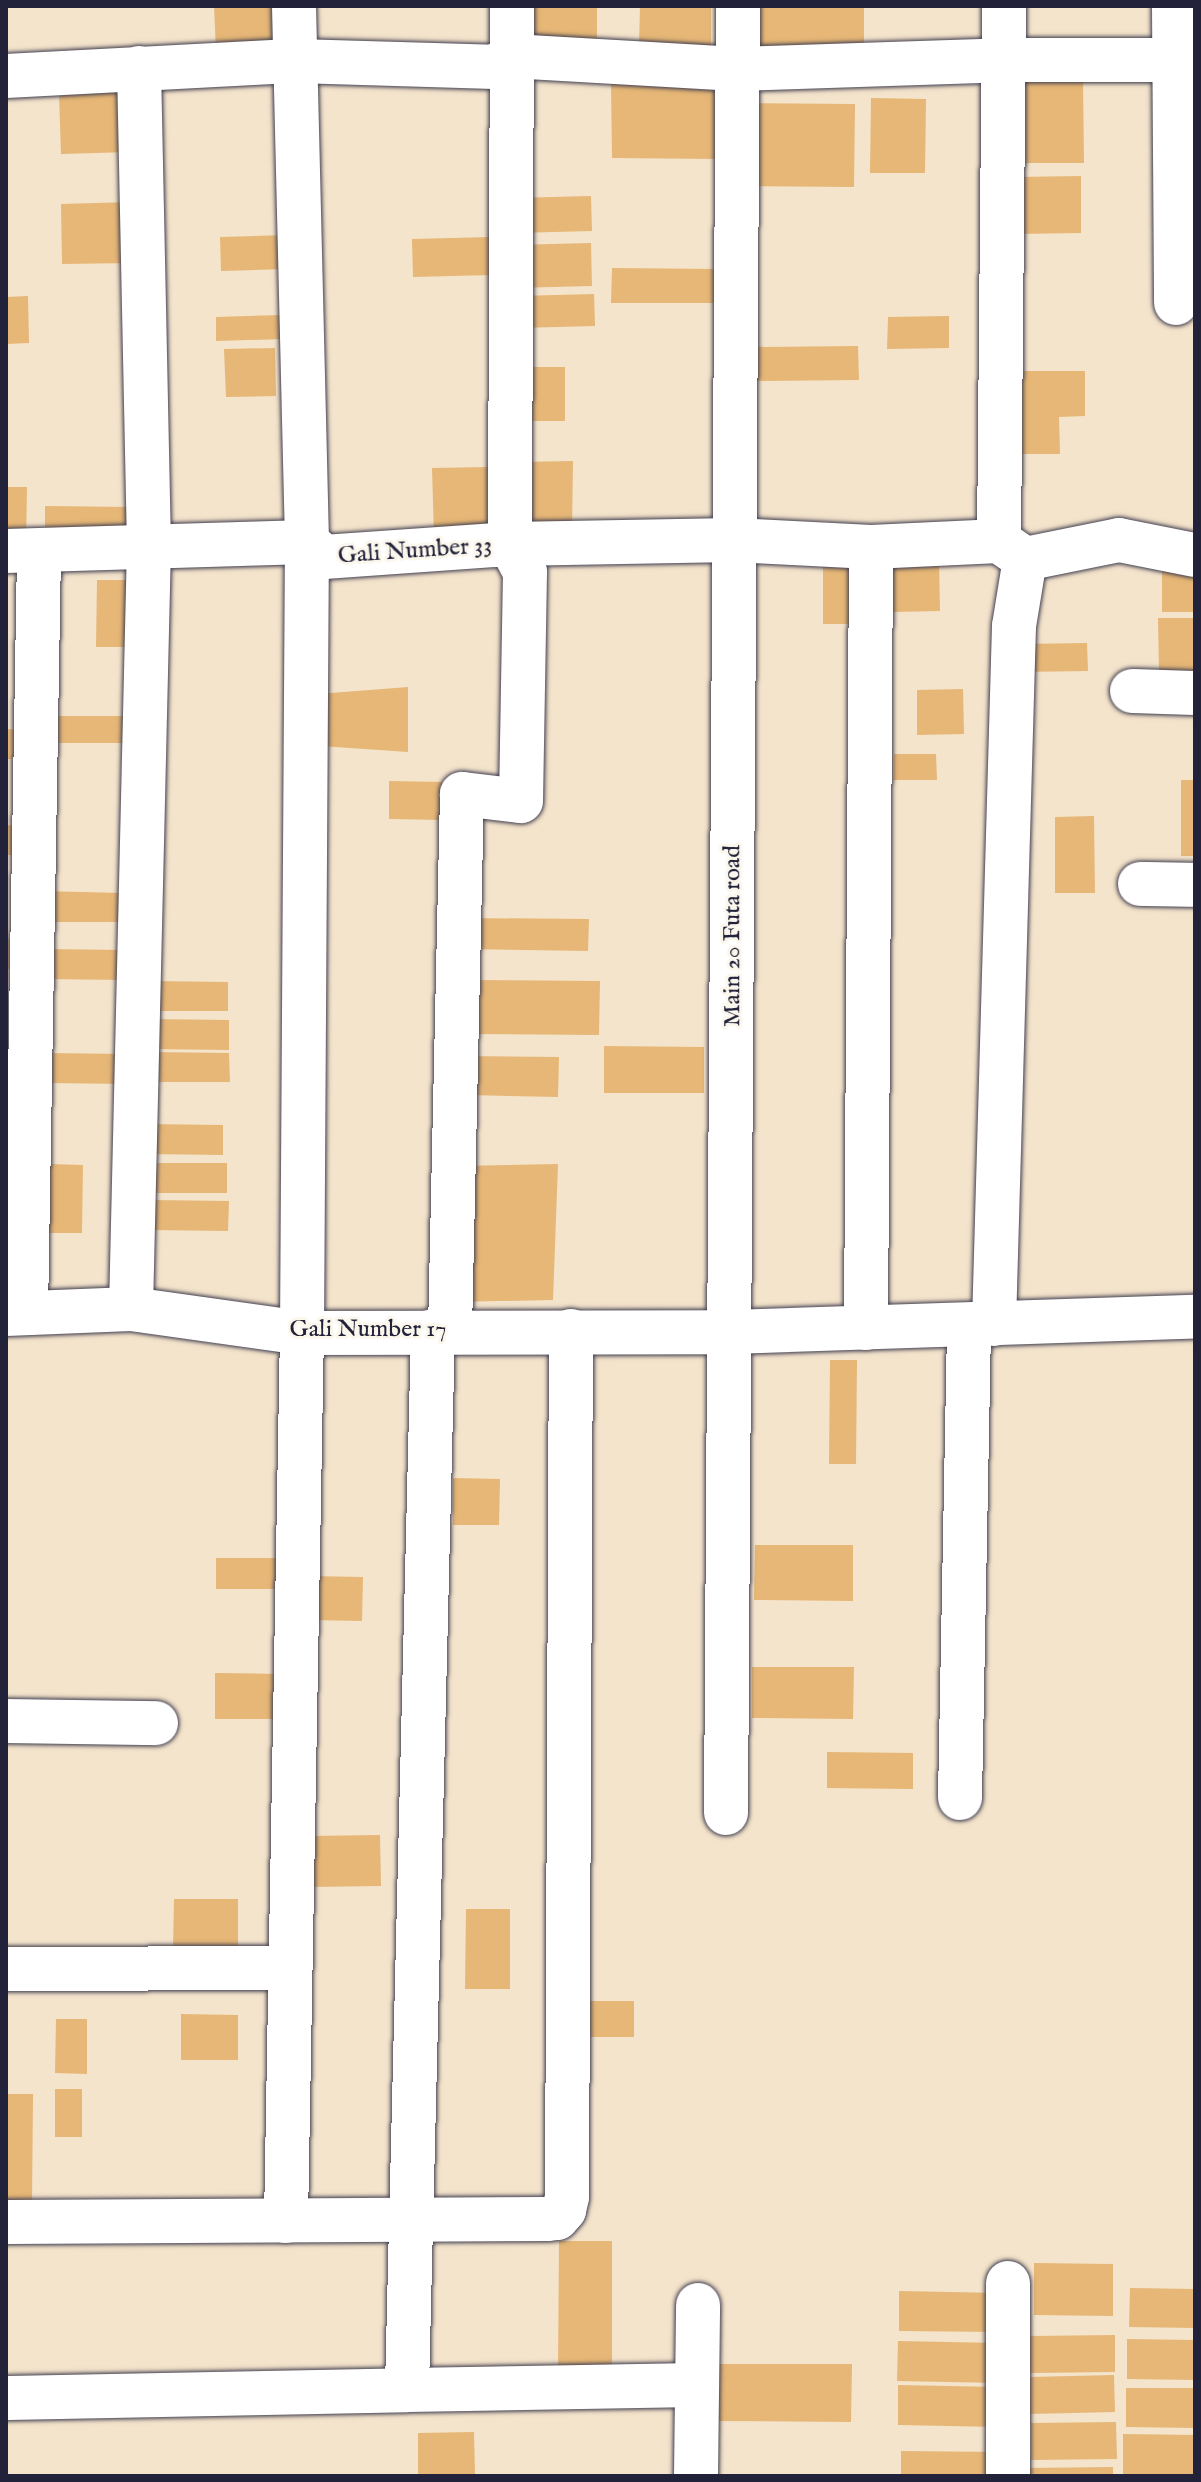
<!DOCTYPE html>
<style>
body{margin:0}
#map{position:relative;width:1201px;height:2482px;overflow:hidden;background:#f4e4cb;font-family:"IM FELL English",serif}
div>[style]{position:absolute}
.building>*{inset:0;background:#e6b776}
.roads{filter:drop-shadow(0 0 2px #423f51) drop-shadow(0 0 2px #423f51)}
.street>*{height:44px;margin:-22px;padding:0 22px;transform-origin:22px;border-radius:22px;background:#fff}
span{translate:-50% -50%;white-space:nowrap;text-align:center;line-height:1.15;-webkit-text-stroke:6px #fbf7ec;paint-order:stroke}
.street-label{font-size:24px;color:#22223b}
.frame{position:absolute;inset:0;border:8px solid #22223b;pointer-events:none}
</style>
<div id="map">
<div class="building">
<i style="clip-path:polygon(214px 6px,285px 6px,286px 49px,216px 51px)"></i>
<i style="clip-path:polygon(525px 6px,597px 6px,597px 44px,525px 43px)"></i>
<i style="clip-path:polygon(640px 6px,711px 6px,711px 46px,639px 46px)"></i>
<i style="clip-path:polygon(752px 6px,864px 6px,864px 49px,752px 48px)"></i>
<i style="clip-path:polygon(1019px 80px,1083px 80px,1084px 163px,1019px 163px)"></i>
<i style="clip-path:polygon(611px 84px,715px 84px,716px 159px,612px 158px)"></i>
<i style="clip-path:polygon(129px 92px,130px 152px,61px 154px,59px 94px)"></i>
<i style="clip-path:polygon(871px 98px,926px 99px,925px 173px,870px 173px)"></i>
<i style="clip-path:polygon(747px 103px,855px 104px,854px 187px,747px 186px)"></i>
<i style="clip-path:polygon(1081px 176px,1081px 233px,1013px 234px,1012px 177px)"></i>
<i style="clip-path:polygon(591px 196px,592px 231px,515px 233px,513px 198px)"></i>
<i style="clip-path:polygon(131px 202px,133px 263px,62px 264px,61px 204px)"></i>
<i style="clip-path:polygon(286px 235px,286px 269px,221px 271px,220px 237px)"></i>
<i style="clip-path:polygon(490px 237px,491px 275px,413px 277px,412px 239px)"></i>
<i style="clip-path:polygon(591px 243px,592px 286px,514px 288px,513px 245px)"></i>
<i style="clip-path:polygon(612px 268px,716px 269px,716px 303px,611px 303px)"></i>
<i style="clip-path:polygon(594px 294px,595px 326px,519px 328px,518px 296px)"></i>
<i style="clip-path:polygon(28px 296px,29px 343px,6px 344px,6px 297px)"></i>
<i style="clip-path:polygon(283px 315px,284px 339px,216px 341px,216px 317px)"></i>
<i style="clip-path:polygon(949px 316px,949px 348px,887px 349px,888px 317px)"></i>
<i style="clip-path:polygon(858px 346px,859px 380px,750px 381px,749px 347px)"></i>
<i style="clip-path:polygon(275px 348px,276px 396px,226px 397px,224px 349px)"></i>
<i style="clip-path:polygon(519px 367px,565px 367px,565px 421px,518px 421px)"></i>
<i style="clip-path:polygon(1013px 371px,1085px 371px,1085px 416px,1059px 417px,1060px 454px,1014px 454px)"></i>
<i style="clip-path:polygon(573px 461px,572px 531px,525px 526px,519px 462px)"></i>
<i style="clip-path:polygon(488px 467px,490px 535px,434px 536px,432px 468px)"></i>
<i style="clip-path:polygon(6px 487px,27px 487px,26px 545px,6px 545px)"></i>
<i style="clip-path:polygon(45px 506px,132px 507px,132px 541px,45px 540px)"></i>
<i style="clip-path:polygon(939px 559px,940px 611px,893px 612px,892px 560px)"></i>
<i style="clip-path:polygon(864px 563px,864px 624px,823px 624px,823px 564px)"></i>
<i style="clip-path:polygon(1162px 566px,1195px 566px,1195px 612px,1162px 612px)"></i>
<i style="clip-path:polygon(97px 580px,131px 580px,131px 647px,96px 647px)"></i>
<i style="clip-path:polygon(1158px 618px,1195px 618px,1195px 673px,1159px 673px)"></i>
<i style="clip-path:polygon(1087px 643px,1088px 671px,1022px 672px,1021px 644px)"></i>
<i style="clip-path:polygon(408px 687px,408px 752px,321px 746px,318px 694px)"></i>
<i style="clip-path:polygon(963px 689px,964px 734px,917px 735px,917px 690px)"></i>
<i style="clip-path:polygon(51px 716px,134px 716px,133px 743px,50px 743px)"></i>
<i style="clip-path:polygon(6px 729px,25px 730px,25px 759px,6px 759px)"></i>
<i style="clip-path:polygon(894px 754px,936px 754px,937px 780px,894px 780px)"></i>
<i style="clip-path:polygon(1181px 780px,1195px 780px,1195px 856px,1181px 856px)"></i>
<i style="clip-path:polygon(389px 781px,444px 782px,444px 820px,389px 819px)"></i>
<i style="clip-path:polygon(1094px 816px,1095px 893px,1055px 893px,1055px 817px)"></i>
<i style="clip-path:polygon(6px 825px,19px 826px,19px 855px,6px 855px)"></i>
<i style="clip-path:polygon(42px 891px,122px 893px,121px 922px,42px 922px)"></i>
<i style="clip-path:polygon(461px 918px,589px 919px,588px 951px,461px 949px)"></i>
<i style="clip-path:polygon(6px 939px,22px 939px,21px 969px,6px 969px)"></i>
<i style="clip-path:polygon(44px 949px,124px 950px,124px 980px,44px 979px)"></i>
<i style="clip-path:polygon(473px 980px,600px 981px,599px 1035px,472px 1034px)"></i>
<i style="clip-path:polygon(148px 981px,228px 982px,228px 1011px,148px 1011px)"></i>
<i style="clip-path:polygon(149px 1019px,229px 1020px,229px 1050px,149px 1049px)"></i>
<i style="clip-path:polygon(604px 1046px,704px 1047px,704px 1093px,604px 1093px)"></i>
<i style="clip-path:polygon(149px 1052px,229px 1053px,230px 1082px,149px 1082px)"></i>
<i style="clip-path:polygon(47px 1053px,127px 1054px,127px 1084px,47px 1083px)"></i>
<i style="clip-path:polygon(464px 1056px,559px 1057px,558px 1097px,468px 1095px)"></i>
<i style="clip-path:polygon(143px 1124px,223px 1125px,223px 1155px,143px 1154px)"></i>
<i style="clip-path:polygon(147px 1163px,227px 1163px,227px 1193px,147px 1193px)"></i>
<i style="clip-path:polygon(49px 1164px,83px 1165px,82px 1233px,49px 1233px)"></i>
<i style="clip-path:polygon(558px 1164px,553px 1300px,454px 1302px,458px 1166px)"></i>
<i style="clip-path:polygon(149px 1200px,229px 1201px,228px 1231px,148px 1230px)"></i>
<i style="clip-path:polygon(830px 1360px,857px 1360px,856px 1464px,829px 1464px)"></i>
<i style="clip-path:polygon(453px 1478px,500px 1479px,499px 1525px,453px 1525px)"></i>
<i style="clip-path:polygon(755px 1545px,853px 1545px,853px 1601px,754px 1600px)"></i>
<i style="clip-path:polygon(216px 1558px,282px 1558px,282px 1589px,216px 1589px)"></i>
<i style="clip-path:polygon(309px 1576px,363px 1577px,362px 1621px,309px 1620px)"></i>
<i style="clip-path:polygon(752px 1667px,854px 1667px,853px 1719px,752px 1718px)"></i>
<i style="clip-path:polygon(215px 1673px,281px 1674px,281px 1719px,215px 1719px)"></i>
<i style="clip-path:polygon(827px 1752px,913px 1753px,913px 1789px,827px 1788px)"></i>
<i style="clip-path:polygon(380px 1835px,381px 1886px,310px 1887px,309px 1836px)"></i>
<i style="clip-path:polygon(174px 1899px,238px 1899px,238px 1948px,173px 1948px)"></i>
<i style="clip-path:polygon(466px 1909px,510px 1909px,510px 1989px,465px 1989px)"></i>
<i style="clip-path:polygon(573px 2001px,634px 2001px,634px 2037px,573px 2037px)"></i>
<i style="clip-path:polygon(181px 2014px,238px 2015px,238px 2060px,181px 2060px)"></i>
<i style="clip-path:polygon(56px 2019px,87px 2019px,87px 2074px,55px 2073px)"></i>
<i style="clip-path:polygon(55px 2089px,82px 2089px,82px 2137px,55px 2137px)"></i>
<i style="clip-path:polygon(6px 2094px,33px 2094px,32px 2204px,6px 2204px)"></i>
<i style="clip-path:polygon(559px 2241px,612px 2241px,612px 2375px,558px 2375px)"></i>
<i style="clip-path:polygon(1034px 2263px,1113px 2264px,1113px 2316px,1034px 2315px)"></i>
<i style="clip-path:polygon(1130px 2288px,1195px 2289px,1195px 2328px,1129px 2327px)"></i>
<i style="clip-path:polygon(899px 2291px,1000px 2293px,1000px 2332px,899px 2331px)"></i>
<i style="clip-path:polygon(1115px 2335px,1115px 2372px,1030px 2373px,1030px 2336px)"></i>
<i style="clip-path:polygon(1127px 2339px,1195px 2340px,1195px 2380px,1127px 2379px)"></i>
<i style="clip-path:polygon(898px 2341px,999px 2343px,999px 2383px,897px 2381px)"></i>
<i style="clip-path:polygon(713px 2364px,852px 2364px,851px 2422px,712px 2421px)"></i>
<i style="clip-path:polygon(1114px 2375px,1115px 2412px,1030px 2414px,1030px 2377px)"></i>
<i style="clip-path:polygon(898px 2385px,999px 2387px,998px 2427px,898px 2425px)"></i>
<i style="clip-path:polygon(1126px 2388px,1195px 2388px,1195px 2428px,1126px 2427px)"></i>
<i style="clip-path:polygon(1116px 2422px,1117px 2459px,1031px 2460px,1031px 2423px)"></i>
<i style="clip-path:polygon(474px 2432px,475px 2476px,418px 2476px,418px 2433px)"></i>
<i style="clip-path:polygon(1123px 2434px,1195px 2435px,1195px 2474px,1123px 2474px)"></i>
<i style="clip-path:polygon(901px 2451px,1001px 2452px,1001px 2476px,901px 2476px)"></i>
<i style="clip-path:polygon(1113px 2467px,1113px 2476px,1028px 2476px,1027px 2468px)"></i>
</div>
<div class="roads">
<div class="street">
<i style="left:1174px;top:6px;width:297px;rotate:89.6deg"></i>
<i style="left:6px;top:76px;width:290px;rotate:-3deg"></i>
<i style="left:296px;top:61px;width:199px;rotate:1.7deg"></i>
<i style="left:495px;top:67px;width:19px;rotate:-35deg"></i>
<i style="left:511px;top:56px;width:226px;rotate:3.3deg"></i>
<i style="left:737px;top:69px;width:267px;rotate:-1.9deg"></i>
<i style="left:1004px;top:60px;width:191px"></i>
<i style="left:999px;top:541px;width:535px;rotate:-89.46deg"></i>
<i style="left:6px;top:551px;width:301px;rotate:-1.7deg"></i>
<i style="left:307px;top:542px;width:23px;rotate:41deg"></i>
<i style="left:324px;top:557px;width:186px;rotate:-4deg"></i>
<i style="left:510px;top:544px;width:224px;rotate:-1deg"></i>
<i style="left:734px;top:540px;width:137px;rotate:2.9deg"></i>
<i style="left:871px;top:547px;width:128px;rotate:-2.7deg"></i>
<i style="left:999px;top:541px;width:32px;rotate:35deg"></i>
<i style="left:1025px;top:559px;width:96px;rotate:-11.4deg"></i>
<i style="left:1119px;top:540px;width:77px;rotate:11.2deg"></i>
<i style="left:1132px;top:691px;width:63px;rotate:1.8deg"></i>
<i style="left:1140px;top:884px;width:55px;rotate:1deg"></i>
<i style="left:131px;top:1309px;width:763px;rotate:-88.65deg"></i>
<i style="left:149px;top:546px;width:478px;rotate:-91.2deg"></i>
<i style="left:26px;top:1313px;width:760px;rotate:-89.02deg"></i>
<i style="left:6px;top:1314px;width:125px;rotate:-2.3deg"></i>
<i style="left:131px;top:1309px;width:173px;rotate:8deg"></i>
<i style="left:302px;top:1333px;width:429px;rotate:-0.1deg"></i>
<i style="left:731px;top:1332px;width:464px;rotate:-1.9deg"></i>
<i style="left:994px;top:1324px;width:698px;rotate:-88.36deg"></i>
<i style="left:1014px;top:626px;width:68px;rotate:-80.7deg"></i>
<i style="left:866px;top:1328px;width:781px;rotate:-89.63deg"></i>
<i style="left:433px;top:1331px;width:1059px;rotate:91.41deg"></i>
<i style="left:407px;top:2390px;width:290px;rotate:-1deg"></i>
<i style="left:450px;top:1331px;width:537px;rotate:-88.72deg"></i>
<i style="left:462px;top:794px;width:59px;rotate:6.8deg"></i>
<i style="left:521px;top:801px;width:229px;rotate:-89deg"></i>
<i style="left:525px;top:572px;width:32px;rotate:-118deg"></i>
<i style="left:510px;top:544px;width:538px;rotate:-89.79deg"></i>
<i style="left:6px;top:1721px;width:150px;rotate:0.8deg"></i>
<i style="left:960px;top:1798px;width:473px;rotate:-88.9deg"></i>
<i style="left:726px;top:1813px;width:1807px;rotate:-89.62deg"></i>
<i style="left:6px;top:1969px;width:284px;rotate:-0.2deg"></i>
<i style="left:286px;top:2221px;width:888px;rotate:-88.97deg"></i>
<i style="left:302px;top:1333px;width:791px;rotate:-89.64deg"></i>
<i style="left:307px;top:542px;width:536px;rotate:-91.39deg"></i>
<i style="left:6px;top:2222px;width:541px;rotate:-0.32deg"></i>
<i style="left:547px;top:2219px;width:10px;rotate:-6deg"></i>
<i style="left:557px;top:2218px;width:11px;rotate:-49deg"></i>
<i style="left:564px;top:2210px;width:13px;rotate:-77deg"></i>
<i style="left:567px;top:2197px;width:866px;rotate:-89.74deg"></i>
<i style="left:8px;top:2398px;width:399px;rotate:-1.1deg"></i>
<i style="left:696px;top:2476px;width:171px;rotate:-89.3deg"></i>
<i style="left:1008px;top:2476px;width:193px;rotate:-90deg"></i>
</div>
</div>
<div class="street-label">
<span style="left:415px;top:551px;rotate:-4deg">Gali Number 33</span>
<span style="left:733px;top:936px;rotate:-90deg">Main 20 Futa road</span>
<span style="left:368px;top:1330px">Gali Number 17</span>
</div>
<div class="frame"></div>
</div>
